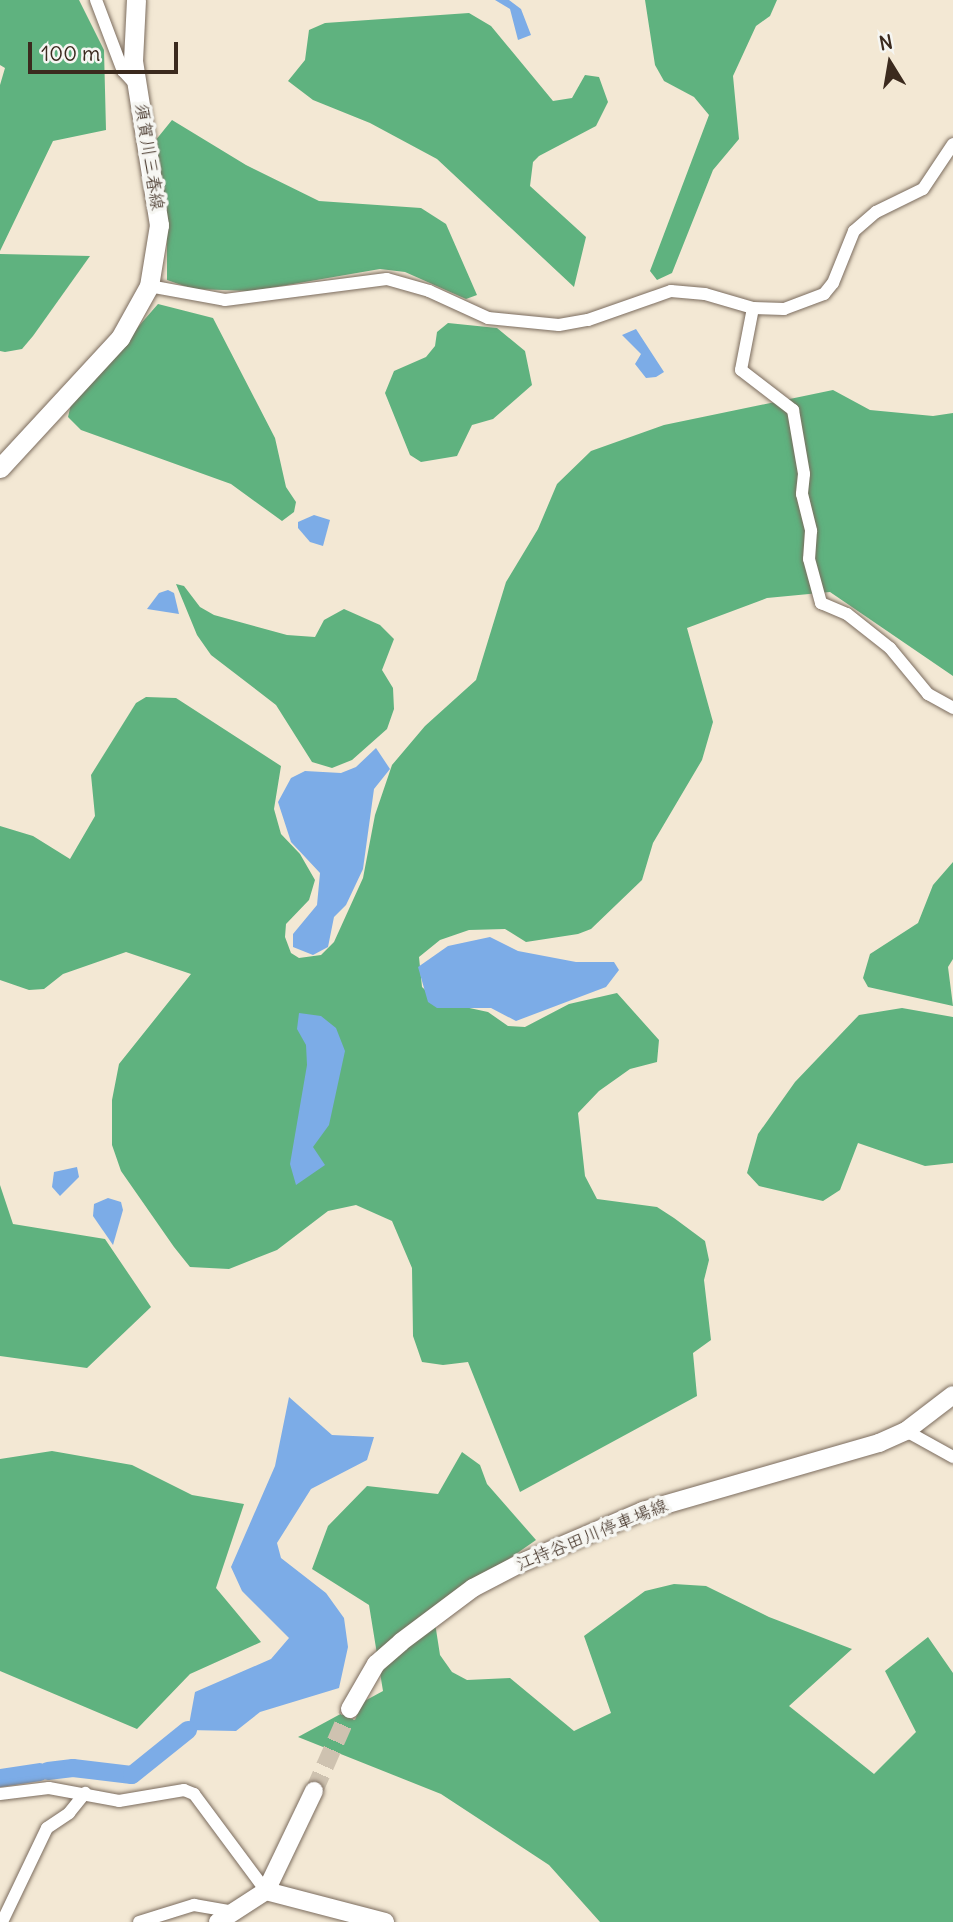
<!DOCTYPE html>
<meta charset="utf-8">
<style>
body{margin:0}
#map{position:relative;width:953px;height:1922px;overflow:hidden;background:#f3e8d4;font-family:Delius,"Klee One",sans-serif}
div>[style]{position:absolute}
.forest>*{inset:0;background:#5fb27f}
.water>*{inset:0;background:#7cace7}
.river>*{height:18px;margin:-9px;padding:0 9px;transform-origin:9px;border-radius:9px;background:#7cace7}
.secondary-tunnel>*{height:18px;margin-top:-9px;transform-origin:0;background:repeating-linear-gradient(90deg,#cec2b0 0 18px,transparent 0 27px)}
.roads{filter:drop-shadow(0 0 2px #7b6c5e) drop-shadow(0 0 2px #7b6c5e)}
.street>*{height:12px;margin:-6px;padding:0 6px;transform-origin:6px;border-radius:6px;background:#fff}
.secondary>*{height:18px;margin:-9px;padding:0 9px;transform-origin:9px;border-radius:9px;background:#fff}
.primary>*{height:19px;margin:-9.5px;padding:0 9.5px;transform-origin:9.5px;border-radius:9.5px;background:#fff}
span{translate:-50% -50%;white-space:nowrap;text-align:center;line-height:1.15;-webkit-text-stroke:7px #f6f6f2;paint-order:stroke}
.street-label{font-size:18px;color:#3b2a1e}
.north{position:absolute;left:855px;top:28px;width:70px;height:70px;-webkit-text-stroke:5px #f6f6f2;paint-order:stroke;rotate:349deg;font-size:19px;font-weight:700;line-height:28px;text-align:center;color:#3b2a1e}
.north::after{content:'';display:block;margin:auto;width:24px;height:32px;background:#3b2a1e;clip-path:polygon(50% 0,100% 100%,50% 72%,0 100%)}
.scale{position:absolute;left:28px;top:42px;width:150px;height:32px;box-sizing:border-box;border:4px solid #3b2a1e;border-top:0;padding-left:9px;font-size:21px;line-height:24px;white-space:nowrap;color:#3b2a1e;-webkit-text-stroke:5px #f6f6f2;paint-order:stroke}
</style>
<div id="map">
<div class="forest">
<i style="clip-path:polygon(0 0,79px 0,104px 50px,106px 130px,53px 141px,0 251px,0 85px,5px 68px,0 65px)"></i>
<i style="clip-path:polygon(645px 0,777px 0,770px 16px,756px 26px,733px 76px,739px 139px,713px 170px,672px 273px,657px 280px,650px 271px,709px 115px,694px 97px,664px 81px,655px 65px)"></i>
<i style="clip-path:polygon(469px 13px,491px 26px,553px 101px,572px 98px,585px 75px,599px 77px,608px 102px,596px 126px,539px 156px,533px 162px,530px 186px,586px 237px,574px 287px,437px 159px,370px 123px,313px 100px,288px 81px,305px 60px,309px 30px,325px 23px)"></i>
<i style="clip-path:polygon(172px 120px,246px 165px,319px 201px,421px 208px,446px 224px,477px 295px,466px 299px,405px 272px,380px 269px,252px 291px,193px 289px,167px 280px,167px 222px,155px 141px)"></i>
<i style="clip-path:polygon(0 254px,90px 256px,33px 336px,22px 349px,5px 352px,0 351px)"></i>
<i style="clip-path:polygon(158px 304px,213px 318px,275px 438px,286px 487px,296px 502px,294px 512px,282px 521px,231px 484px,81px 430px,68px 417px,71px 404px)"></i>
<i style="clip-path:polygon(448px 323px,497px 328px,525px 351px,532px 385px,493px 419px,472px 425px,457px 456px,421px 462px,410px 455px,385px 393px,394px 371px,426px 357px,435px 346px,437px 332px)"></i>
<i style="clip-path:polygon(833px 390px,870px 410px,933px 416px,953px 413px,953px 676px,830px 592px,767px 598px,687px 628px,713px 722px,702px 760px,653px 843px,642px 880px,591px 929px,578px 934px,526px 942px,505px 929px,469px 930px,440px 940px,419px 957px,422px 987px,437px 1001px,488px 1012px,508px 1026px,525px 1027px,569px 1004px,617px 993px,659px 1040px,657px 1062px,630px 1069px,599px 1091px,578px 1113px,585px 1176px,597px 1199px,657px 1207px,674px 1218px,705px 1241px,709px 1260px,704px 1280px,711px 1340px,693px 1353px,697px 1396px,520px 1492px,468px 1362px,443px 1365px,422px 1362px,413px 1336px,412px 1268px,392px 1221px,356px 1205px,328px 1211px,277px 1250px,229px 1269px,190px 1267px,174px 1247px,121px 1171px,112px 1145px,112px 1100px,119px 1064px,191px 974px,126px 952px,63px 974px,44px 989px,29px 990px,0 980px,0 826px,33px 836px,70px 859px,95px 816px,91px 775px,136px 703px,146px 697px,176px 698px,281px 766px,274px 809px,281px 834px,300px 854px,315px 880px,309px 900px,286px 924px,285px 937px,291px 953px,299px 958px,321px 955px,334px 942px,363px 878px,375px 815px,392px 765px,425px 726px,476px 680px,506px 582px,538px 529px,557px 484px,591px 451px,664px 425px)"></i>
<i style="clip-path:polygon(176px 584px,184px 586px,200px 607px,214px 615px,287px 635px,315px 637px,324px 620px,344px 609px,380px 625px,394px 639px,382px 670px,393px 688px,394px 709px,387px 729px,352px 760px,332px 768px,312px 762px,276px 705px,211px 655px,197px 635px)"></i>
<i style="clip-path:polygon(953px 862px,953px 959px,948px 967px,953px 1006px,868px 987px,863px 978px,870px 954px,918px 923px,933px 885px)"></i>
<i style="clip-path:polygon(902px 1008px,953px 1017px,953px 1163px,925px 1166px,858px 1143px,840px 1190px,823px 1201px,759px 1186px,747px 1173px,758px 1134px,795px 1082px,859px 1015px)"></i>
<i style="clip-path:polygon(0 1185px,13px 1224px,105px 1239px,151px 1307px,87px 1368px,0 1356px)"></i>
<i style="clip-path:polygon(52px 1451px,132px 1465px,192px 1495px,244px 1504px,216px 1588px,261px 1642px,190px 1674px,137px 1729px,0 1671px,0 1459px)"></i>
<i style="clip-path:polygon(462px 1452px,480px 1465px,487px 1484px,536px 1540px,440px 1607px,435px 1623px,440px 1655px,452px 1672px,467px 1680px,510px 1678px,574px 1731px,611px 1713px,584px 1636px,645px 1591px,674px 1584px,706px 1586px,769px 1617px,852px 1649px,789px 1706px,874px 1774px,916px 1732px,885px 1671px,928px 1637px,953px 1673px,953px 1922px,600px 1922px,549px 1865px,441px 1794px,298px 1737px,383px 1691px,369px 1605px,312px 1569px,328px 1526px,367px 1486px,438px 1494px)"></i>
</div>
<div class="water">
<i style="clip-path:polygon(495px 0,509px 0,521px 9px,531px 35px,518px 40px,510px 9px)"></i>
<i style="clip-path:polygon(636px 329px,664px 372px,656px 377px,646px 378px,635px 364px,641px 354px,622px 335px)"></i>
<i style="clip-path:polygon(314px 515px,330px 520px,323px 546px,310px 542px,298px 528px,298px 522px)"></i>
<i style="clip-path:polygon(168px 590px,174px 593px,179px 614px,147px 609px,159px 593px)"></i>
<i style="clip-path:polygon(376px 748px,390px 769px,374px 789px,363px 869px,346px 905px,334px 917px,328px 947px,313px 955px,293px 947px,293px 934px,317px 905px,320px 873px,291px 842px,278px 802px,291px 778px,305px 771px,341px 773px,356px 767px)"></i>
<i style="clip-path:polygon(490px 937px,518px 951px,576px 962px,614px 962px,619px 970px,606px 987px,516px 1021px,491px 1008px,437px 1008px,428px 1002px,418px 967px,448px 946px)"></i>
<i style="clip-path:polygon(299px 1013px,321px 1016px,336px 1028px,345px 1051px,329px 1125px,313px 1147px,325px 1165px,296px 1185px,290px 1164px,307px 1065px,306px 1045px,297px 1029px)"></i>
<i style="clip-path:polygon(77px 1167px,79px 1177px,60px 1196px,52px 1187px,54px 1172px)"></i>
<i style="clip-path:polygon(108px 1198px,121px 1202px,123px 1210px,113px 1245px,93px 1216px,94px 1204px)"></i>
<i style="clip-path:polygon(289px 1397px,332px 1435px,374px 1437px,367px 1460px,311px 1489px,277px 1543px,281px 1558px,326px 1593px,344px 1618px,348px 1647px,339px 1688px,260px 1712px,236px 1731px,188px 1730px,195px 1692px,271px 1659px,289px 1638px,242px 1591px,231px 1567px,275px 1466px)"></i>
</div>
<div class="river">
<i style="left:48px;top:1771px;width:25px;rotate:-7deg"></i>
<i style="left:73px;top:1768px;width:59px;rotate:6.8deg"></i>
<i style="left:132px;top:1775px;width:72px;rotate:-38.8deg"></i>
<i style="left:0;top:1778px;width:40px;rotate:-8.5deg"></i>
</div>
<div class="secondary-tunnel">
<i style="left:314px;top:1791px;width:90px;rotate:-66.3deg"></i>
</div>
<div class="roads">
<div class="street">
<i style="left:96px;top:0;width:76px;rotate:69.2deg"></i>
<i style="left:123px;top:71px;width:21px;rotate:47deg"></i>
<i style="left:149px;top:286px;width:77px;rotate:10.4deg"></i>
<i style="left:225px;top:300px;width:163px;rotate:-7.4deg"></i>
<i style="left:387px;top:279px;width:44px;rotate:15.9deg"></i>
<i style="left:429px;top:291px;width:65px;rotate:24.6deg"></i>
<i style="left:488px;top:318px;width:71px;rotate:5.6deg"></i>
<i style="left:559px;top:325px;width:29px;rotate:-10deg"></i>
<i style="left:588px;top:320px;width:88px;rotate:-19.3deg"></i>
<i style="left:671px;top:291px;width:34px;rotate:5deg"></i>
<i style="left:705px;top:294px;width:50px;rotate:16.3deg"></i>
<i style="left:753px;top:308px;width:31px;rotate:2deg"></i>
<i style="left:784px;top:309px;width:43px;rotate:-20.6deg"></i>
<i style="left:824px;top:294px;width:14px;rotate:-51deg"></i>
<i style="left:833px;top:283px;width:56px;rotate:-68deg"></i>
<i style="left:854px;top:231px;width:29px;rotate:-41deg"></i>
<i style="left:876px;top:212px;width:52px;rotate:-26.1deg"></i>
<i style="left:923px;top:189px;width:54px;rotate:-56.3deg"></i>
<i style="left:753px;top:308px;width:63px;rotate:101deg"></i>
<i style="left:741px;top:370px;width:66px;rotate:37.6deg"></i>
<i style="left:793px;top:410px;width:65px;rotate:80.2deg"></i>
<i style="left:804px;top:474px;width:20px;rotate:96deg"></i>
<i style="left:802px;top:494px;width:38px;rotate:76deg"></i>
<i style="left:811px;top:531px;width:28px;rotate:94deg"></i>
<i style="left:809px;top:559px;width:46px;rotate:74.7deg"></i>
<i style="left:821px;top:603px;width:28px;rotate:23deg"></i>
<i style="left:847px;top:614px;width:55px;rotate:38.3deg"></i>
<i style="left:890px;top:648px;width:60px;rotate:50.4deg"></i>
<i style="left:928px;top:694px;width:29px;rotate:29deg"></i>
<i style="left:906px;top:1431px;width:54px;rotate:29deg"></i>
<i style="left:0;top:1794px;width:49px;rotate:-7deg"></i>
<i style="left:49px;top:1788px;width:71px;rotate:10.5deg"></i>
<i style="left:119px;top:1801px;width:66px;rotate:-9.6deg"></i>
<i style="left:184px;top:1790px;width:11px;rotate:22deg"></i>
<i style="left:194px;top:1794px;width:121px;rotate:53.4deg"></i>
<i style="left:2px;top:1922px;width:104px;rotate:-64.4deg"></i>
<i style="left:47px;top:1828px;width:27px;rotate:-34deg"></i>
<i style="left:69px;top:1813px;width:26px;rotate:-51deg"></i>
<i style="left:139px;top:1922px;width:58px;rotate:-17.2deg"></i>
<i style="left:194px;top:1905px;width:42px;rotate:9.7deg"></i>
</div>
<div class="secondary">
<i style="left:350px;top:1709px;width:52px;rotate:-60deg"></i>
<i style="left:376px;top:1664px;width:33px;rotate:-41deg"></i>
<i style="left:401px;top:1642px;width:90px;rotate:-36.9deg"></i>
<i style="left:473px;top:1588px;width:54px;rotate:-27.5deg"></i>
<i style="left:521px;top:1563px;width:133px;rotate:-23.1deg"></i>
<i style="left:643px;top:1511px;width:246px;rotate:-16.1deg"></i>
<i style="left:879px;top:1443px;width:30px;rotate:-24deg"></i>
<i style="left:906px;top:1431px;width:59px;rotate:-37.5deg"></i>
<i style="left:266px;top:1891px;width:123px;rotate:14.6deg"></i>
<i style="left:218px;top:1922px;width:57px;rotate:-32.9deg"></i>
<i style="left:266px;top:1891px;width:111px;rotate:-64.4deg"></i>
</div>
<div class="primary">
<i style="left:0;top:468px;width:177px;rotate:-47.3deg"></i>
<i style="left:120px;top:338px;width:60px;rotate:-60.9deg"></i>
<i style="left:149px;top:286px;width:62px;rotate:-80.7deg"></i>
<i style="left:159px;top:225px;width:166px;rotate:-99deg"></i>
<i style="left:133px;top:61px;width:61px;rotate:-87.2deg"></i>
</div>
</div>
<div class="street-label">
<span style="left:149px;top:157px;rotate:81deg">須賀川三春線</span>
<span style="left:592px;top:1535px;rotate:-22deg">江持谷田川停車場線</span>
</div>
<div class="north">N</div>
<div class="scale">100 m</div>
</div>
